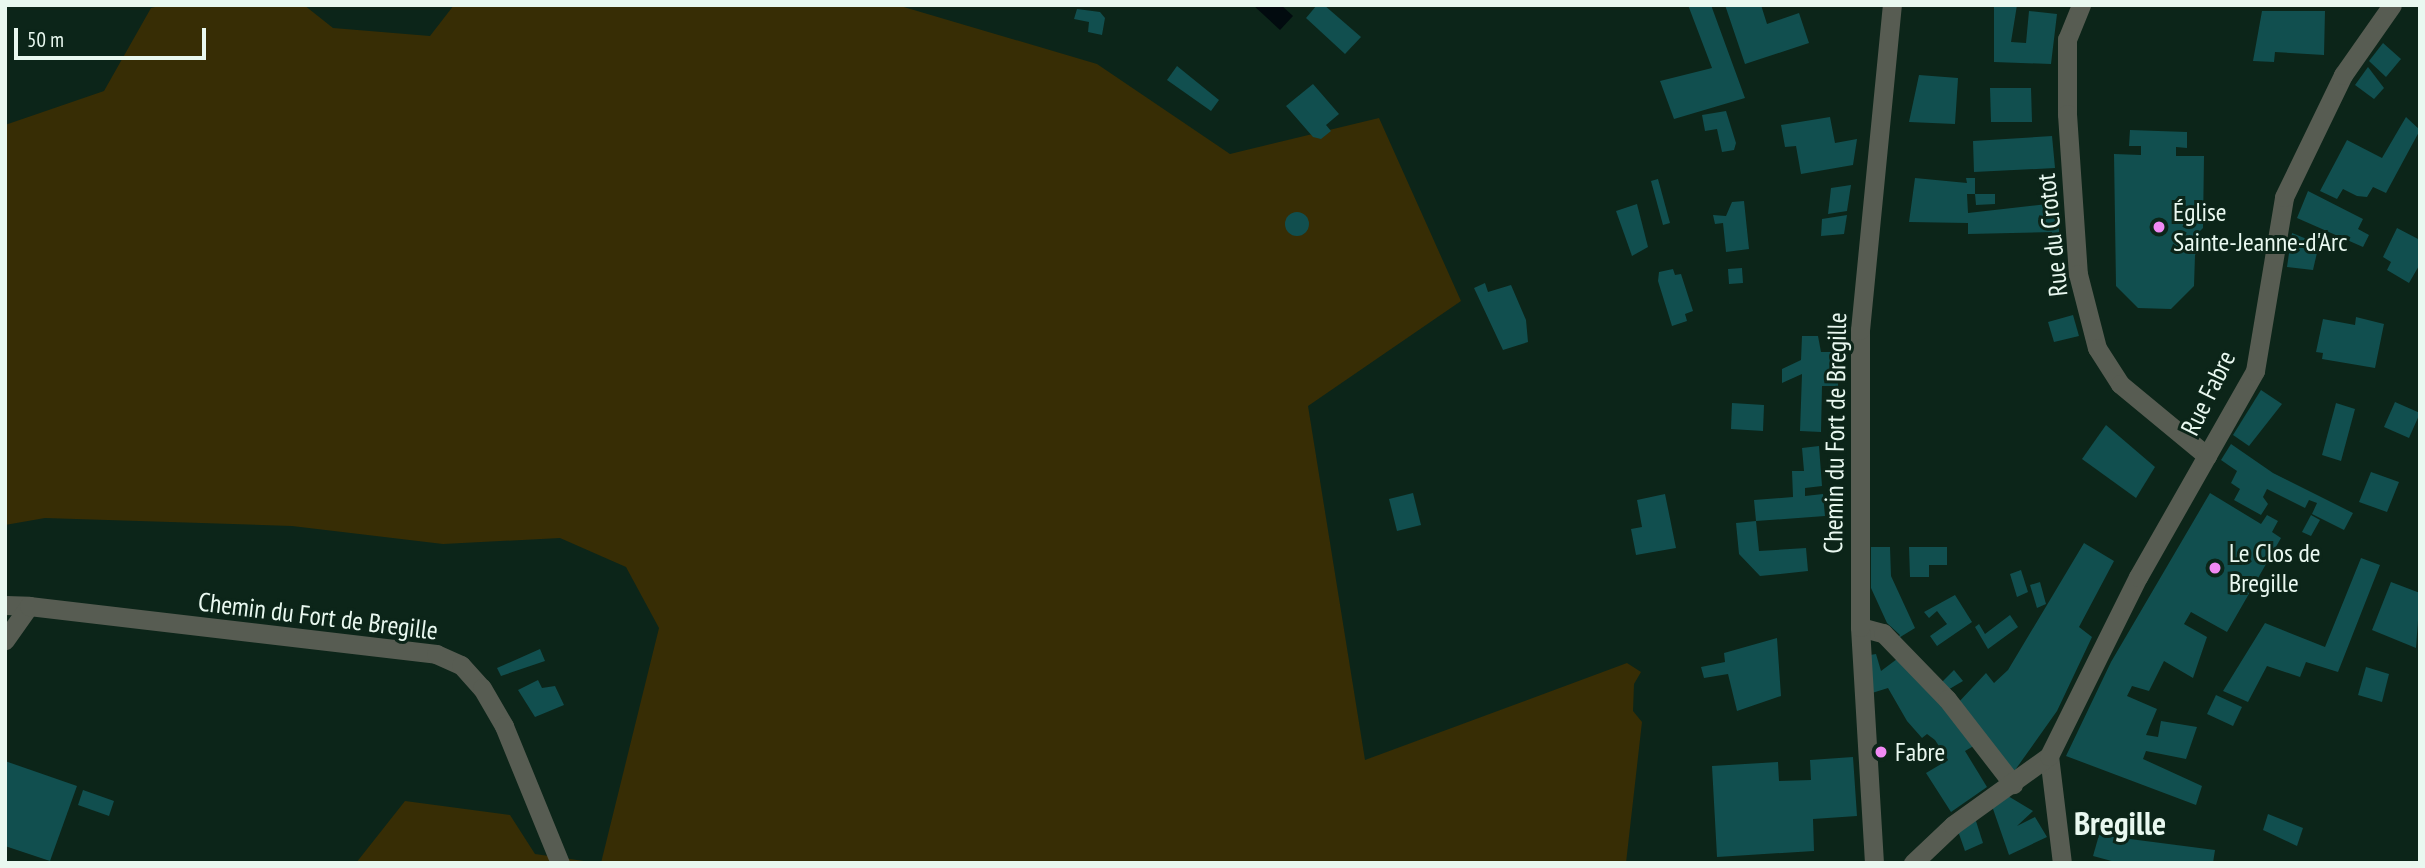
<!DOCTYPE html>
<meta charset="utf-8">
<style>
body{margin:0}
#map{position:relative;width:2425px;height:868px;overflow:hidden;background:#0c2519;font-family:"PT Sans Narrow",sans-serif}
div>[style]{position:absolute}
.green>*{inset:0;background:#372d05}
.water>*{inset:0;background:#020b0f}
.building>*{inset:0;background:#114f4f}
.round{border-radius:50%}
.pedestrian>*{height:19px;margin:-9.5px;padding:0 9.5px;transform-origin:9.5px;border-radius:9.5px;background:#575c52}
.minor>*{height:19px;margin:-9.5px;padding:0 9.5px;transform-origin:9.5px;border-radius:9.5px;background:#575c52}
.dots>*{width:19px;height:19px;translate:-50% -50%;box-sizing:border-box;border:4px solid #0c2519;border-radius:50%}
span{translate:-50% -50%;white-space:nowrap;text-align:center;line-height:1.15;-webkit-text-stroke:6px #0c2519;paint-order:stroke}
.poi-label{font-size:26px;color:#e9f8f0}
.left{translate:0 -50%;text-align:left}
.street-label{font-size:26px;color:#e9f8f0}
.district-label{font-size:33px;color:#e9f8f0;font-weight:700}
.frame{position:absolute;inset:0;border:7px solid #e9f8f0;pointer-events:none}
.scale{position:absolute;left:14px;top:28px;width:192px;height:32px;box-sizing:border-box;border:4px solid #e9f8f0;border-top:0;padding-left:9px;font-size:21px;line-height:24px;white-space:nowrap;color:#e9f8f0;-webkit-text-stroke:5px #0c2519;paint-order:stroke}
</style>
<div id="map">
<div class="green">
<i style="clip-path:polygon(164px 5px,304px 5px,333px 28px,430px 36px,454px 5px,897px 5px,1097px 64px,1230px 154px,1379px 118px,1461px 301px,1308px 406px,1365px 760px,1627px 663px,1641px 672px,1634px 684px,1633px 711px,1642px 722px,1626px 863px,601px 863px,659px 628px,626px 567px,560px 538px,443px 544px,292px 526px,45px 518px,5px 525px,5px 125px,104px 91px,151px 8px)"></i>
<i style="clip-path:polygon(405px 801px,510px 815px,535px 854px,598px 863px,356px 863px)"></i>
</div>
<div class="water">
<i style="clip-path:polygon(1253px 5px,1281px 5px,1293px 16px,1280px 30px)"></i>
</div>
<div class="building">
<i style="clip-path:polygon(1317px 5px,1324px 5px,1361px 37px,1345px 54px,1306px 18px)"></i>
<i style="clip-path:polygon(1688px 5px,1711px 5px,1745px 98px,1674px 119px,1660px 81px,1712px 68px)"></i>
<i style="clip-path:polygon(1725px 5px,1761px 5px,1767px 24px,1799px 13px,1809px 43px,1745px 64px)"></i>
<i style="clip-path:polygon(1994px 5px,2017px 5px,2011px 42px,2026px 43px,2029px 11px,2057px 14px,2051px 64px,1994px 62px)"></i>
<i style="clip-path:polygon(1077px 9px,1100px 12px,1105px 18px,1102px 35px,1088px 32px,1089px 22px,1074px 19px)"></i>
<i style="clip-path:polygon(2262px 11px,2325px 11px,2324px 55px,2275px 52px,2274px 62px,2253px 61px)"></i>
<i style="clip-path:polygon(2383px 43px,2401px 59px,2386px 77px,2369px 61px)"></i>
<i style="clip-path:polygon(1177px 66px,1219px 100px,1211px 111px,1167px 80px)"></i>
<i style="clip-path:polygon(2368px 67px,2384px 88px,2374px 99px,2355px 85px)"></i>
<i style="clip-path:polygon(1919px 75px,1958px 78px,1955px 124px,1909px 122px)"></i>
<i style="clip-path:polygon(1313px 84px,1339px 114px,1326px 125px,1331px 131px,1321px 139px,1313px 137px,1286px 106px)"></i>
<i style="clip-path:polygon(1990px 88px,2031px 88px,2032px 122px,1991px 122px)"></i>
<i style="clip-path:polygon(1726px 111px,1736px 143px,1734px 150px,1722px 152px,1717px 129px,1705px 131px,1702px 115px)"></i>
<i style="clip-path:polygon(1830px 117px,1835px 143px,1857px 139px,1853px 165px,1801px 174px,1796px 146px,1785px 147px,1781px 125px)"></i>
<i style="clip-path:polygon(2406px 117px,2420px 130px,2386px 193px,2373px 187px,2367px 197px,2357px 196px,2343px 189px,2337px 199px,2320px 191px,2347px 140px,2382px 158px)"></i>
<i style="clip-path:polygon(2130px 130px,2187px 132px,2187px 148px,2176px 147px,2176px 156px,2204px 156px,2203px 228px,2195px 236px,2201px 245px,2195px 255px,2194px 286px,2171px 309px,2138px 308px,2116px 286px,2114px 154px,2141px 155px,2141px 146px,2129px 146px)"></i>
<i style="clip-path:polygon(2052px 136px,2055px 168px,1974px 172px,1973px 141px)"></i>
<i style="clip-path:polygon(1915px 178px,1967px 183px,1966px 178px,1975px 178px,1975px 194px,1995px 194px,1995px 204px,1976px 205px,1975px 194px,1967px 194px,1968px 213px,2057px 203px,2060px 244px,2054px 244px,2052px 232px,1968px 234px,1968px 223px,1909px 222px)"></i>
<i style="clip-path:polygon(1658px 179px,1670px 223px,1663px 225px,1651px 181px)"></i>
<i style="clip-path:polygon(1851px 185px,1847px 211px,1828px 214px,1831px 188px)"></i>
<i style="clip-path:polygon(2308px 191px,2363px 219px,2358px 229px,2369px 235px,2363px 247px,2297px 218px)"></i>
<i style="clip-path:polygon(1744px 201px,1749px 249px,1726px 252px,1723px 223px,1715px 224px,1713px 215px,1726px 216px,1732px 202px)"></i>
<i style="clip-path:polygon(1637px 204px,1648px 247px,1632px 256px,1616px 211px)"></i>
<i class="round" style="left:1285px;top:212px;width:24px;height:24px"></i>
<i style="clip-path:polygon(1847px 215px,1844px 234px,1821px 236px,1822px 219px)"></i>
<i style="clip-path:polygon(2397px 228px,2420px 240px,2420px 264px,2409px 283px,2387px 270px,2391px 262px,2383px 257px)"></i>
<i style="clip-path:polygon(2292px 233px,2319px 244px,2313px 270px,2287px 267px)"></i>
<i style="clip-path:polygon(1742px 268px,1743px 283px,1729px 284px,1728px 269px)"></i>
<i style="clip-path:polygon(1673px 269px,1675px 275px,1681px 274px,1693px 311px,1685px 314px,1687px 321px,1672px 326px,1658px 281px,1659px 272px)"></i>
<i style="clip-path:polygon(1485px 283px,1488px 292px,1511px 285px,1526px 320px,1528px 342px,1503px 350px,1474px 288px)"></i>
<i style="clip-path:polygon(2073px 315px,2079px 336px,2054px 342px,2048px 322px)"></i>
<i style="clip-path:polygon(2356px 317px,2384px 324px,2375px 368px,2322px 359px,2323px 353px,2316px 352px,2323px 319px,2355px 325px)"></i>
<i style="clip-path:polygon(1802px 336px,1818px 336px,1821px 352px,1839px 352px,1838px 386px,1822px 386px,1821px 432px,1800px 431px,1802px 374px,1782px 383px,1782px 369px,1801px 360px)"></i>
<i style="clip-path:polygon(2261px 390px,2282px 404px,2249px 446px,2233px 435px)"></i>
<i style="clip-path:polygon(2395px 402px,2420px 413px,2409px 438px,2384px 427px)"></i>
<i style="clip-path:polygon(1732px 403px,1764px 405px,1763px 431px,1731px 429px)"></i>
<i style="clip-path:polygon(2336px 403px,2355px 409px,2341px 461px,2322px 455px)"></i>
<i style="clip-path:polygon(2106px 425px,2155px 467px,2136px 498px,2082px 459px)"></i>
<i style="clip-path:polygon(2231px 444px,2273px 473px,2353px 513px,2344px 530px,2312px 514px,2317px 503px,2309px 500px,2305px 508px,2267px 489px,2263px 497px,2268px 504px,2261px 515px,2234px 500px,2240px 489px,2231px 483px,2237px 471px,2221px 460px)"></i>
<i style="clip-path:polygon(1819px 446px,1822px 486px,1805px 488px,1805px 496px,1823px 494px,1825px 516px,1756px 521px,1759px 551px,1806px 548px,1808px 571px,1760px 576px,1739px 554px,1736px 523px,1756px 521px,1754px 500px,1793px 497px,1792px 471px,1804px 471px,1802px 448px)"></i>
<i style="clip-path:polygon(2371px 472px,2399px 482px,2387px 512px,2359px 502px)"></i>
<i style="clip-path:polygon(1413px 493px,1421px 525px,1397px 531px,1389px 499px)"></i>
<i style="clip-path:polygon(2210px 493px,2261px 524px,2267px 515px,2278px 521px,2272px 532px,2281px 538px,2227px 632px,2191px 612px,2184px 624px,2207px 637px,2193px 678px,2164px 661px,2149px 691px,2132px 686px,2127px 696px,2157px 709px,2146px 735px,2158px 737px,2161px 721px,2197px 727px,2186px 759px,2146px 751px,2143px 759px,2202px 786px,2196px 805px,2066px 756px,2111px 662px)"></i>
<i style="clip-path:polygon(1665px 494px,1676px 548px,1636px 555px,1631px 529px,1642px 527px,1637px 500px)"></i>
<i style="clip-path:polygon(2311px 515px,2320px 520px,2311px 536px,2302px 532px)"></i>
<i style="clip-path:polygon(2084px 543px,2114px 561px,2079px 627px,2092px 637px,2057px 711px,2013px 773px,1957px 704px,1986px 673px,1994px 683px,2008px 670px)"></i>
<i style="clip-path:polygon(1871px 547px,1890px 547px,1891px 576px,1915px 628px,1897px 639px,1900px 635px,1887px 623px,1871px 588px)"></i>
<i style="clip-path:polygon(1909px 547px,1947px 547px,1947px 565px,1929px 565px,1929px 577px,1910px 577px)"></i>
<i style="clip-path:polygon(2361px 558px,2380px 565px,2338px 672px,2306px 662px,2300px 677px,2267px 666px,2248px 702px,2223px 691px,2265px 623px,2325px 647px)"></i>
<i style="clip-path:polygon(2021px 570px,2028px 592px,2017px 597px,2010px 574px)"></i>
<i style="clip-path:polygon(2040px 582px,2046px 604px,2037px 608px,2030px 585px)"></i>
<i style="clip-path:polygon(2391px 582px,2420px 593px,2416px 648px,2372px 630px)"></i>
<i style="clip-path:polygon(1955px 595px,1972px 622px,1937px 646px,1930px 636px,1947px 624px,1937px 611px,1929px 618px,1924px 612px)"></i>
<i style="clip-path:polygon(2010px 615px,2018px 627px,1988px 649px,1975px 627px,1979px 624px,1985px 634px)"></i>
<i style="clip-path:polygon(1777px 638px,1781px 696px,1737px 711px,1728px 674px,1704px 678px,1701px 667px,1725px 662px,1724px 653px)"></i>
<i style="clip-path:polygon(540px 649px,545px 661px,501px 676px,497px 668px)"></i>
<i style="clip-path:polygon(1876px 654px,1881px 671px,1897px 659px,1977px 744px,1965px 751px,1987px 787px,1951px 812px,1926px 773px,1948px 760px,1935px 740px,1927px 734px,1922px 738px,1907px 721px,1888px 688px,1872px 693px,1870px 655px)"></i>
<i style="clip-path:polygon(2366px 667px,2389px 674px,2382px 702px,2358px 695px)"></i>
<i style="clip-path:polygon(1954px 670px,1963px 681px,1946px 691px,1940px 684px)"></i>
<i style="clip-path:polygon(538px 680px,542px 688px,555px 686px,564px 705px,535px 717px,518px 690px)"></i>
<i style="clip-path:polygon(2216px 695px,2242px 707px,2233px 726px,2207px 714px)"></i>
<i style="clip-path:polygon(1853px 757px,1857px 816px,1813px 819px,1814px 851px,1717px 857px,1712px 766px,1778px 762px,1779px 781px,1811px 780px,1810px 760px)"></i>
<i style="clip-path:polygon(5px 761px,77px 786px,50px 861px,5px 846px)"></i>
<i style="clip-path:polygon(83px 790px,114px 801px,109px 816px,78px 805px)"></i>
<i style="clip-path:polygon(2008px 796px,2033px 811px,2017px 826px,2035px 817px,2047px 837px,2009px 855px,1992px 806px)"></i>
<i style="clip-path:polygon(2268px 814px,2303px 828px,2297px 846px,2263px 830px)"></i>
<i style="clip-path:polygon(1975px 818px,1983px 843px,1965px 851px,1958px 831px)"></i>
<i style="clip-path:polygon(2099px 835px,2215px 850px,2213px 863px,2119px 863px,2093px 856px)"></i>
</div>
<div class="pedestrian">
<i style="left:1913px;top:863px;width:55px;rotate:-43.5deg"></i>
</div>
<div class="minor">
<i style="left:2081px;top:5px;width:37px;rotate:112deg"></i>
<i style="left:2067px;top:39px;width:75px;rotate:90deg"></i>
<i style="left:2067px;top:114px;width:160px;rotate:86.1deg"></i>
<i style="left:2078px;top:274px;width:76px;rotate:75.6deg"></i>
<i style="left:2097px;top:348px;width:43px;rotate:57.4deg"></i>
<i style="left:2120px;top:384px;width:113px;rotate:39.6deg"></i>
<i style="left:5px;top:605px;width:24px;rotate:2deg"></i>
<i style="left:29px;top:606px;width:42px;rotate:125.2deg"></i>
<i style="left:29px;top:606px;width:410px;rotate:6.7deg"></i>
<i style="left:436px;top:654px;width:27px;rotate:24deg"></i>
<i style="left:461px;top:665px;width:31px;rotate:48deg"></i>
<i style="left:482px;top:688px;width:44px;rotate:59.9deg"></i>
<i style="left:504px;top:726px;width:148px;rotate:67.8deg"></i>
<i style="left:1860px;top:627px;width:24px;rotate:15deg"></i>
<i style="left:1883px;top:633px;width:92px;rotate:45.9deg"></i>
<i style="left:1947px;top:699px;width:108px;rotate:52.2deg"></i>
<i style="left:2049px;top:756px;width:108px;rotate:83.1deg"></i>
<i style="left:1953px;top:825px;width:118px;rotate:-35.7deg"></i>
<i style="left:2049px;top:756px;width:200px;rotate:-63.6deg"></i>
<i style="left:2138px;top:577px;width:237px;rotate:-60.4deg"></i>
<i style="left:2255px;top:371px;width:176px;rotate:-80.5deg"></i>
<i style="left:2284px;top:197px;width:136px;rotate:-64.2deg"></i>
<i style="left:2343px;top:75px;width:85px;rotate:-55deg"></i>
<i style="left:1874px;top:863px;width:236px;rotate:-93.4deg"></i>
<i style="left:1860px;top:627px;width:297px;rotate:-90deg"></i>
<i style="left:1860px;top:330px;width:327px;rotate:-84.4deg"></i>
</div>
<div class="dots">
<i style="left:2159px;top:227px;background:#f18af4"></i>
<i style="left:2215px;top:568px;background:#f18af4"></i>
<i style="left:1881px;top:752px;background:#f18af4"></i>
</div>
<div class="poi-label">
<span class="left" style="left:2173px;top:227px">Église<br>Sainte-Jeanne-d'Arc</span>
<span class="left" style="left:2229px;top:568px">Le Clos de<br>Bregille</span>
<span class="left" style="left:1895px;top:752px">Fabre</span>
</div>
<div class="street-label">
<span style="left:2052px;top:235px;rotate:-96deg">Rue du Crotot</span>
<span style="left:2208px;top:393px;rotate:-64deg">Rue Fabre</span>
<span style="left:1835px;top:433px;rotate:-89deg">Chemin du Fort de Bregille</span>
<span style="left:318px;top:616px;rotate:7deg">Chemin du Fort de Bregille</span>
</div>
<div class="district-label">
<span style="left:2120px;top:823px">Bregille</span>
</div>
<div class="frame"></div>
<div class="scale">50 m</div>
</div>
